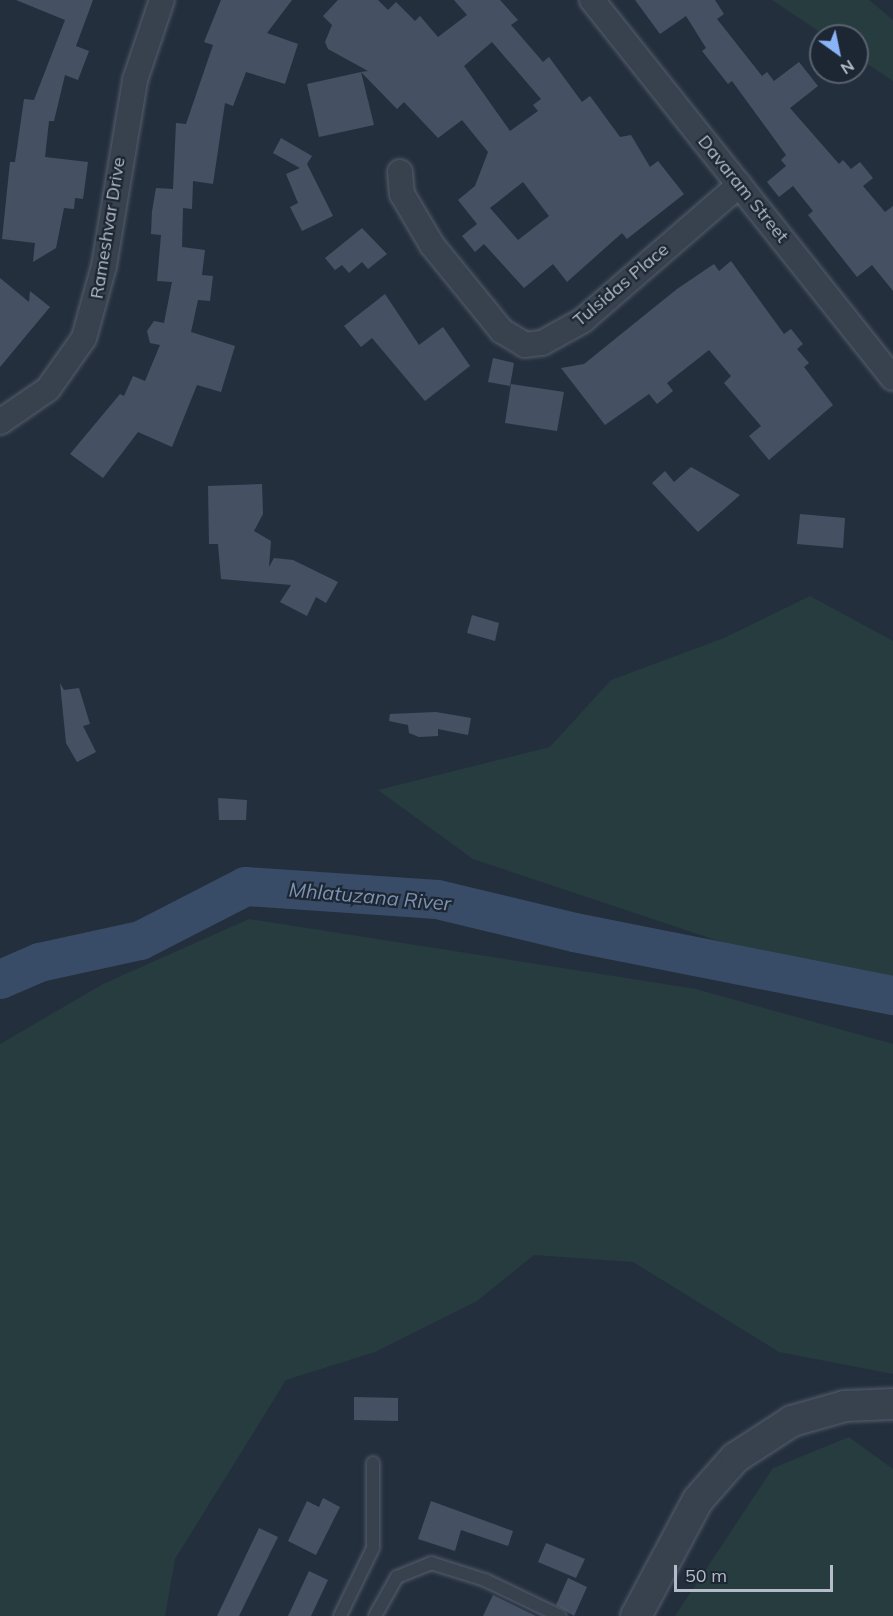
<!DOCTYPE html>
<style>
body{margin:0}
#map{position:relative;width:893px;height:1616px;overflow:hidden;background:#242f3e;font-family:Mulish,sans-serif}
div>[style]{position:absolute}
.green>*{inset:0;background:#263c3f}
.river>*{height:39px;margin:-19.5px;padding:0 19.5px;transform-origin:19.5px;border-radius:19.5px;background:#394c67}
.building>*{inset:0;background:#455162}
.roads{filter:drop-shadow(0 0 2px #565f6c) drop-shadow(0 0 2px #565f6c)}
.service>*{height:12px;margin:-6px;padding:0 6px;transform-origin:6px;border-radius:6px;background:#38414e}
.minor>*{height:24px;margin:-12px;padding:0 12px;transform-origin:12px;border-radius:12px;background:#38414e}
.tertiary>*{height:30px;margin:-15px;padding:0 15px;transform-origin:15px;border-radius:15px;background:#38414e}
span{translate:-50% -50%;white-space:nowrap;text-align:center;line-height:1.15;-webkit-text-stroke:4.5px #1d2633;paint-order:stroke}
.street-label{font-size:18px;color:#b4bcc9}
.water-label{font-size:20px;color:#7c92b1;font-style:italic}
.north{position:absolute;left:809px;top:24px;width:60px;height:60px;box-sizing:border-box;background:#1d2633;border:2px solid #59626f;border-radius:50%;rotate:147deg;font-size:16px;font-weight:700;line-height:24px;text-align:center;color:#b4bcc9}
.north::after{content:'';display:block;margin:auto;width:21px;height:27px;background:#8ab4f8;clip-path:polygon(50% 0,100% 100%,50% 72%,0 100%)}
.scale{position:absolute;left:674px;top:1565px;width:159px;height:27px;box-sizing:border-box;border:3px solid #b4bcc9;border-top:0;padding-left:8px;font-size:18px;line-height:21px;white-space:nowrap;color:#b4bcc9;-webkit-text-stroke:4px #1d2633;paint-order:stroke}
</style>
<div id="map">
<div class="green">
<i style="clip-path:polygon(772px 0,869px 0,893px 20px,893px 81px,857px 57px,857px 36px,826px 36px)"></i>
<i style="clip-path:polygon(810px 596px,893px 641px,893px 999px,473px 859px,378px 790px,550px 747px,611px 680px,724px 638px)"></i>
<i style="clip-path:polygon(249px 919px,696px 989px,893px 1044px,893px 1374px,779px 1352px,633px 1262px,534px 1255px,477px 1301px,375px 1352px,286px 1380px,175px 1559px,165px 1616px,0 1616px,0 1044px,103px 984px)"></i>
<i style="clip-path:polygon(849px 1437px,893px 1469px,893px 1616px,675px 1616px,773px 1468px)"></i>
</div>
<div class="river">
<i style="left:0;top:979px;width:43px;rotate:-23.6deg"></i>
<i style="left:39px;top:962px;width:103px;rotate:-12.3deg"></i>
<i style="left:140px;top:940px;width:118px;rotate:-27.2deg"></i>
<i style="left:245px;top:886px;width:192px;rotate:3.9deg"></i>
<i style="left:437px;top:899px;width:141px;rotate:13.5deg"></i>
<i style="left:574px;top:932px;width:325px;rotate:11.2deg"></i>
</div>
<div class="building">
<i style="clip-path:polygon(16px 0,93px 0,76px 46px,89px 51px,78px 80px,65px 75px,54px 121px,49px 121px,45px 157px,88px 162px,83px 199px,75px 198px,74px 209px,64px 208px,56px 248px,33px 262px,35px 243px,2px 239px,10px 162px,15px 162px,24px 99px,34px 100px,65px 20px)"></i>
<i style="clip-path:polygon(221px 0,292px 0,267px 33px,298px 44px,285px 84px,246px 72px,233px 106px,225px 103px,213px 184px,193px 181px,192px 209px,183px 208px,182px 247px,205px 250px,202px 275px,213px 276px,210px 301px,198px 300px,191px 332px,235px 346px,221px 392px,197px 385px,172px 447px,138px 432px,103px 478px,70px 454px,120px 394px,124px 396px,133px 376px,145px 381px,160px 345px,150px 343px,147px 331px,154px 321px,164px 323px,172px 282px,157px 281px,161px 235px,151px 234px,152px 211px,156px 188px,173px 189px,176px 123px,186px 124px,213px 45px,204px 42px)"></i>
<i style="clip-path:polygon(evenodd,338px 0,378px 0,388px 10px,396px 2px,415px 21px,420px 16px,438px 37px,467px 15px,454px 0,500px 0,518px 20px,511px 25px,543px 62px,549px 57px,582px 102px,590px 96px,620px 137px,631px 135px,650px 167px,658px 161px,684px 194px,627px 239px,622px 233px,567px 282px,553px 264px,524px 288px,484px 244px,475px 252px,462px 236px,477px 224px,458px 200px,475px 186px,488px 152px,462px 120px,438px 138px,404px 102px,397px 109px,361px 72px,368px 71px,328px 49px,325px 42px,332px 25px,323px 16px,338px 0,492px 42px,541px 99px,533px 105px,538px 111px,510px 131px,464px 66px,492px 42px,338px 0,523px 182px,549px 216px,518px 240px,490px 208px,523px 182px)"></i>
<i style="clip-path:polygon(635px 0,715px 0,724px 14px,717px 19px,762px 76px,767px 72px,774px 81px,799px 62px,818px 86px,790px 108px,839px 164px,843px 160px,851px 169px,860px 162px,873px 178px,863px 186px,885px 212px,893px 206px,893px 291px,872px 265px,857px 277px,808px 215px,813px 211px,793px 186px,779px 197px,767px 182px,786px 166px,781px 160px,786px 155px,732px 81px,728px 84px,702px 51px,706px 48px,686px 16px,660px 34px)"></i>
<i style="clip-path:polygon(361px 72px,374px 125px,319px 137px,307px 84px)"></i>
<i style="clip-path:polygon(281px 138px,312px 156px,307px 164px,333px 216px,302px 231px,290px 207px,298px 203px,286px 174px,300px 168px,273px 153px)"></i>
<i style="clip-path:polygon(362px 228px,387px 254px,368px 269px,362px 262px,349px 273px,342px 265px,335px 270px,325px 258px)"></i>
<i style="clip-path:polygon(731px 261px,784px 334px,791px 329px,803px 344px,797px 349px,809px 363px,804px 367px,833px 405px,769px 460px,749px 436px,761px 426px,724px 383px,731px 376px,709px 350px,667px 383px,673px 391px,657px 404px,649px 394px,605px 425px,561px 368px,584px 364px,677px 289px,714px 264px,719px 271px)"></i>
<i style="clip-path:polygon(0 278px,29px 302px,30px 291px,50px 307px,0 367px)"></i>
<i style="clip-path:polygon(385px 294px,419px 345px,443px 327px,470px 366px,425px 401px,372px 338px,361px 347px,344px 326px)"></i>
<i style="clip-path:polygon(493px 358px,514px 363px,510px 386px,488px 382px)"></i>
<i style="clip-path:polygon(511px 384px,564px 392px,557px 431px,505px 423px)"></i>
<i style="clip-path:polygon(691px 467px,740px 495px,698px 532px,652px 483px,665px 471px,674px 482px)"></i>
<i style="clip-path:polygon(262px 484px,263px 514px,254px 531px,271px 541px,269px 567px,274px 558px,293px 560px,338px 582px,326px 603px,316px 597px,307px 616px,280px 602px,291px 585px,221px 579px,218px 544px,209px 544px,208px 486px)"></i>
<i style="clip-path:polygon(800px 514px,845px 518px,843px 548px,797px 544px)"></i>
<i style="clip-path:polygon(472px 615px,499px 623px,495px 641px,467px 633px)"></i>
<i style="clip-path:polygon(60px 683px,64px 690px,79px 688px,90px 724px,83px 726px,96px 752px,77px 762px,66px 743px)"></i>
<i style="clip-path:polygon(436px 712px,471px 718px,468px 735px,438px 729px,438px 736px,419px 737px,409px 733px,408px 725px,389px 721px,390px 714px)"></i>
<i style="clip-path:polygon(218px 798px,247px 800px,246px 820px,219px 820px)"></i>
<i style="clip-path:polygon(354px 1397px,398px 1398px,398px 1421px,354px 1420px)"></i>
<i style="clip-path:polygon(323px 1498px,340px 1507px,316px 1555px,288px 1541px,307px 1501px,319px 1507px)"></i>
<i style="clip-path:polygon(431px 1501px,513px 1531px,508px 1546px,461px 1530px,455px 1551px,418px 1539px)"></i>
<i style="clip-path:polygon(259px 1528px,278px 1537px,239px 1616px,217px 1616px)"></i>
<i style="clip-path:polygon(546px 1543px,585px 1559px,576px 1578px,538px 1562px)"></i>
<i style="clip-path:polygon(309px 1571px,328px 1580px,311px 1616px,288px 1616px)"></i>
<i style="clip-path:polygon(568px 1578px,587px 1587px,574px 1616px,556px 1605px)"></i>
<i style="clip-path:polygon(493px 1595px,536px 1616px,483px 1616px)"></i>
</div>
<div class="roads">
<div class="service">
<i style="left:340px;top:1616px;width:76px;rotate:-64.1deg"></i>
<i style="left:373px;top:1548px;width:85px;rotate:-90deg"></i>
<i style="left:375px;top:1616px;width:45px;rotate:-60.6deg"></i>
<i style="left:397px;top:1577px;width:37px;rotate:-22deg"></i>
<i style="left:431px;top:1563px;width:57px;rotate:17.5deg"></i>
<i style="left:485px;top:1580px;width:83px;rotate:25.6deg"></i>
</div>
<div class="minor">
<i style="left:592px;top:0;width:483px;rotate:51.5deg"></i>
<i style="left:400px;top:172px;width:22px;rotate:85deg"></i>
<i style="left:402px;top:194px;width:59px;rotate:59.5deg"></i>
<i style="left:432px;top:245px;width:111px;rotate:50.9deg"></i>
<i style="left:502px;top:331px;width:27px;rotate:31deg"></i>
<i style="left:525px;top:345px;width:17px;rotate:-7deg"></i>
<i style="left:542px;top:343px;width:46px;rotate:-28.8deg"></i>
<i style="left:582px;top:321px;width:208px;rotate:-40.9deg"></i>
<i style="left:0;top:422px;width:58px;rotate:-34.5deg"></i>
<i style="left:48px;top:389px;width:62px;rotate:-54.8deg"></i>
<i style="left:84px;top:338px;width:75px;rotate:-74.5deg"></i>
<i style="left:104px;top:266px;width:189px;rotate:-80.5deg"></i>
<i style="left:135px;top:80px;width:84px;rotate:-71.4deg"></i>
</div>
<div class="tertiary">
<i style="left:636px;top:1616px;width:132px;rotate:-61.9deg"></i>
<i style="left:698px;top:1500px;width:56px;rotate:-48.6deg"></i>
<i style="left:735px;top:1458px;width:68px;rotate:-33deg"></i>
<i style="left:792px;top:1421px;width:55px;rotate:-15.8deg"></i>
<i style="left:845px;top:1406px;width:48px;rotate:-2.4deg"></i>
</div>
</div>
<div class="street-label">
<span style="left:743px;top:189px;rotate:51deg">Davaram Street</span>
<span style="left:108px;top:228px;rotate:-81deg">Rameshvar Drive</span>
<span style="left:621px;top:285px;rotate:-40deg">Tulsidas Place</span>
</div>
<div class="water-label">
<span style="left:370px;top:896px;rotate:5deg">Mhlatuzana River</span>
</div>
<div class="north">N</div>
<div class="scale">50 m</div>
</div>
